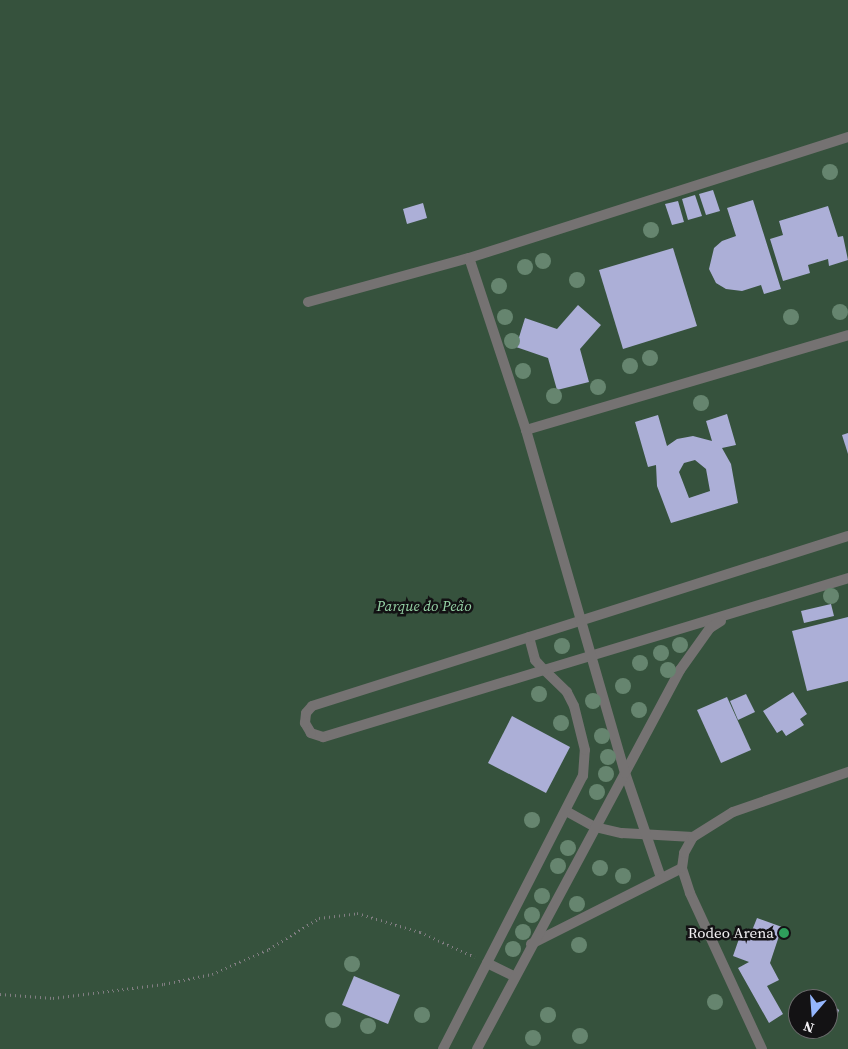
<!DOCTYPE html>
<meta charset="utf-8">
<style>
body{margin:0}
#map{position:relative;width:848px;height:1049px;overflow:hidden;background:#2c282c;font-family:"Source Serif 4",serif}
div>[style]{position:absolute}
.green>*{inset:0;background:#36523d}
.building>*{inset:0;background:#acafd7}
.path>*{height:3px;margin-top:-1.5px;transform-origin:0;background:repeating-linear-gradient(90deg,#817e82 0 1px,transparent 0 5px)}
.service>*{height:10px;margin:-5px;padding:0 5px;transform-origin:5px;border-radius:5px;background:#757272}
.trees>*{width:16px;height:16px;margin:-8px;border-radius:50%;background:#66856f}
.dots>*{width:14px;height:14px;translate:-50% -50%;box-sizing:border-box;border:2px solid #131214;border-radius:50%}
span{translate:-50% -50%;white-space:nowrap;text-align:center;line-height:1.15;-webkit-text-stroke:5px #131214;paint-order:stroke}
.park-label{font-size:15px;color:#95d1a5;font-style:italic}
.poi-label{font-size:15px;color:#f2f0f3}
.right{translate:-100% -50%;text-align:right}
.north{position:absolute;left:788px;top:989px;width:50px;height:50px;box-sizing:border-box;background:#131214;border:1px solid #6c6b6d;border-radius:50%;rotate:198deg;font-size:14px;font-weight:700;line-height:20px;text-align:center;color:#f2f0f3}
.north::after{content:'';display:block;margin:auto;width:18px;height:22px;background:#95b6fd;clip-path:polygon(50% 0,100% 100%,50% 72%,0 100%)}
</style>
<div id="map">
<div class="green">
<i style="clip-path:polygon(evenodd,0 0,848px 0,848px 1049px,0 1049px,0 0,798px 999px,828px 999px,828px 1029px,798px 1029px,798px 999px)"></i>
</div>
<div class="building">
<i style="clip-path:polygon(713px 190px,720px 211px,706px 215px,699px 194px)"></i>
<i style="clip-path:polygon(695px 195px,702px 216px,688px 220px,682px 199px)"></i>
<i style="clip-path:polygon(753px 200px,781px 289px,764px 294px,761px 285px,742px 291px,726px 289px,716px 283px,709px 269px,714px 248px,722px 241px,736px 236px,727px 208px)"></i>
<i style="clip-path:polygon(678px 201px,684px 222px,672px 225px,665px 204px)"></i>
<i style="clip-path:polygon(423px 203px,427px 218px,407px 224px,403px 209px)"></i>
<i style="clip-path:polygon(828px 206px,838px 237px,843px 236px,848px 260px,829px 266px,828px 259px,808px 265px,810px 273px,783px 281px,770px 239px,783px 235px,779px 221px)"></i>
<i style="clip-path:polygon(673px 248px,697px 326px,623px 349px,599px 270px)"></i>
<i style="clip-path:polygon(578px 305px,601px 325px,580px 349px,589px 382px,557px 390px,548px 358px,516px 347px,525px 318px,557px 329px)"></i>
<i style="clip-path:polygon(evenodd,727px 414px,736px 445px,722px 448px,731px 464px,738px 503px,671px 523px,657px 486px,656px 465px,648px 467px,635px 422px,658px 415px,667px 446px,677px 439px,693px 436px,712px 441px,706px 421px,727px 414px,695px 460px,706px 469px,710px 491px,689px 498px,679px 472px,684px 463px,695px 460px)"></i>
<i style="clip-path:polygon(848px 433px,848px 454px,842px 435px)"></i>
<i style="clip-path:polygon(831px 604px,834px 616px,804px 623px,801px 611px)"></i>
<i style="clip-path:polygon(848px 617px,848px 681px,807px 691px,792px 631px)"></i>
<i style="clip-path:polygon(793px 692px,807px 714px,800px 719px,804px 725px,786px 736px,782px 730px,777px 733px,763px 711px)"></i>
<i style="clip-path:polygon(746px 694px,755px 712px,738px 720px,730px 701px)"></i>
<i style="clip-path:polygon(727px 697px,751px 750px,721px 763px,697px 710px)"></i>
<i style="clip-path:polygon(512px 716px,570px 747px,546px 793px,488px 763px)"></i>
<i style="clip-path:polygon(757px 918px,782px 927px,770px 963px,779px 980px,767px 986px,783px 1014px,769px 1023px,738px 968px,749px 962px,733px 956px,742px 930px,751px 933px)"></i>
<i style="clip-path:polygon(354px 976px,400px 995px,388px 1024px,342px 1005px)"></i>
<i style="clip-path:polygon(828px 1002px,839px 1010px,836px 1019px,829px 1023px)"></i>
</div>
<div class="path">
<i style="left:0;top:994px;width:53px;rotate:4.3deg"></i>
<i style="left:53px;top:998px;width:112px;rotate:-7.2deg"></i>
<i style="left:164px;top:984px;width:49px;rotate:-11.8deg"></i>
<i style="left:212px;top:974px;width:62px;rotate:-23.7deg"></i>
<i style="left:269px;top:949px;width:59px;rotate:-31.8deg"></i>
<i style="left:319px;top:918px;width:38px;rotate:-7deg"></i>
<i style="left:357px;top:913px;width:66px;rotate:16.8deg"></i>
<i style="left:420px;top:932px;width:60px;rotate:24.4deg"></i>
</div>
<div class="service">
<i style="left:308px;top:302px;width:167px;rotate:-15.3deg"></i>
<i style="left:526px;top:430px;width:336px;rotate:-16.4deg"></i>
<i style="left:529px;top:637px;width:24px;rotate:75deg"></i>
<i style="left:535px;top:660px;width:13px;rotate:48deg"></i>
<i style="left:544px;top:670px;width:318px;rotate:-16.8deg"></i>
<i style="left:566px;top:811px;width:33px;rotate:29deg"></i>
<i style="left:595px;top:827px;width:28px;rotate:13deg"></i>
<i style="left:622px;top:833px;width:71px;rotate:3.2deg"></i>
<i style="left:661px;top:878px;width:111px;rotate:-108.9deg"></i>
<i style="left:625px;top:773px;width:117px;rotate:-61.9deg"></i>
<i style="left:680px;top:670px;width:52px;rotate:-54.5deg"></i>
<i style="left:710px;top:628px;width:13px;rotate:-32deg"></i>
<i style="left:531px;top:944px;width:169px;rotate:-26.7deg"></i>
<i style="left:487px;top:963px;width:30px;rotate:26deg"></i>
<i style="left:443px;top:1049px;width:307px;rotate:-62.9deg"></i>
<i style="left:583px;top:776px;width:26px;rotate:-86deg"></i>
<i style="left:585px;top:750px;width:45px;rotate:-104deg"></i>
<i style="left:574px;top:706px;width:16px;rotate:-117deg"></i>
<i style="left:567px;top:692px;width:32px;rotate:-136deg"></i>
<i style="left:544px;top:670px;width:231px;rotate:163.1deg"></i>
<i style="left:323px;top:737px;width:13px;rotate:-162deg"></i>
<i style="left:311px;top:733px;width:12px;rotate:-121deg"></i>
<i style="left:305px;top:723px;width:10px;rotate:-84deg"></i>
<i style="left:306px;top:713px;width:9px;rotate:-49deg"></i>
<i style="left:312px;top:706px;width:562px;rotate:-17.6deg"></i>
<i style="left:477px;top:1049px;width:313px;rotate:-61.8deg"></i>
<i style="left:625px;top:773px;width:357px;rotate:-106.1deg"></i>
<i style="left:526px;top:430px;width:181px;rotate:-108.3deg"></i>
<i style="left:469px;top:258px;width:398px;rotate:-17.7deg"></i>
<i style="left:762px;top:1049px;width:172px;rotate:-114.8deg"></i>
<i style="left:690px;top:893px;width:26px;rotate:-108deg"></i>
<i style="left:682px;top:868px;width:15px;rotate:-82deg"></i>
<i style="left:684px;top:853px;width:18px;rotate:-61deg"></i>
<i style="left:693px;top:837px;width:47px;rotate:-32deg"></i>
<i style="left:733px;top:812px;width:122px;rotate:-19.2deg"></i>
</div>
<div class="trees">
<i style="left:830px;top:172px"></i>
<i style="left:651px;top:230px"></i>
<i style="left:543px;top:261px"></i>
<i style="left:525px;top:267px"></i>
<i style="left:577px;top:280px"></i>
<i style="left:499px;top:286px"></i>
<i style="left:840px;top:312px"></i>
<i style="left:505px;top:317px"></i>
<i style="left:791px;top:317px"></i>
<i style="left:512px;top:341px"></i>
<i style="left:650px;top:358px"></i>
<i style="left:630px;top:366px"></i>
<i style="left:523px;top:371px"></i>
<i style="left:598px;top:387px"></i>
<i style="left:554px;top:396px"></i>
<i style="left:701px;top:403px"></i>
<i style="left:831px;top:596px"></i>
<i style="left:680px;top:645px"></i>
<i style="left:562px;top:646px"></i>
<i style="left:661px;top:653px"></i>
<i style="left:640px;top:663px"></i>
<i style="left:668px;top:670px"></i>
<i style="left:623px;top:686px"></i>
<i style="left:539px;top:694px"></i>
<i style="left:593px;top:701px"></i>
<i style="left:639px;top:710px"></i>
<i style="left:561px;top:723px"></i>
<i style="left:602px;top:736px"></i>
<i style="left:608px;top:757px"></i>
<i style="left:606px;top:774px"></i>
<i style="left:597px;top:792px"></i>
<i style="left:532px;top:820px"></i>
<i style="left:568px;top:848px"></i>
<i style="left:558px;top:866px"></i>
<i style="left:600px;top:868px"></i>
<i style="left:623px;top:876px"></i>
<i style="left:542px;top:896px"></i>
<i style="left:577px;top:904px"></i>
<i style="left:532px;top:915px"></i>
<i style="left:523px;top:932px"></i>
<i style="left:579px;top:945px"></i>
<i style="left:513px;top:949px"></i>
<i style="left:352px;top:964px"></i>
<i style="left:715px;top:1002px"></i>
<i style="left:422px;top:1015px"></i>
<i style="left:548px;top:1015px"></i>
<i style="left:333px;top:1020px"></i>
<i style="left:368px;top:1026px"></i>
<i style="left:580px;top:1036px"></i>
<i style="left:533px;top:1038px"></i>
</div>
<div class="dots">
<i style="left:784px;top:933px;background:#2e9e5b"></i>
</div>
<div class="park-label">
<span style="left:424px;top:606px">Parque do Peão</span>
</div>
<div class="poi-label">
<span class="right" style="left:774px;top:933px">Rodeo Arena</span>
</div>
<div class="north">N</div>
</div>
